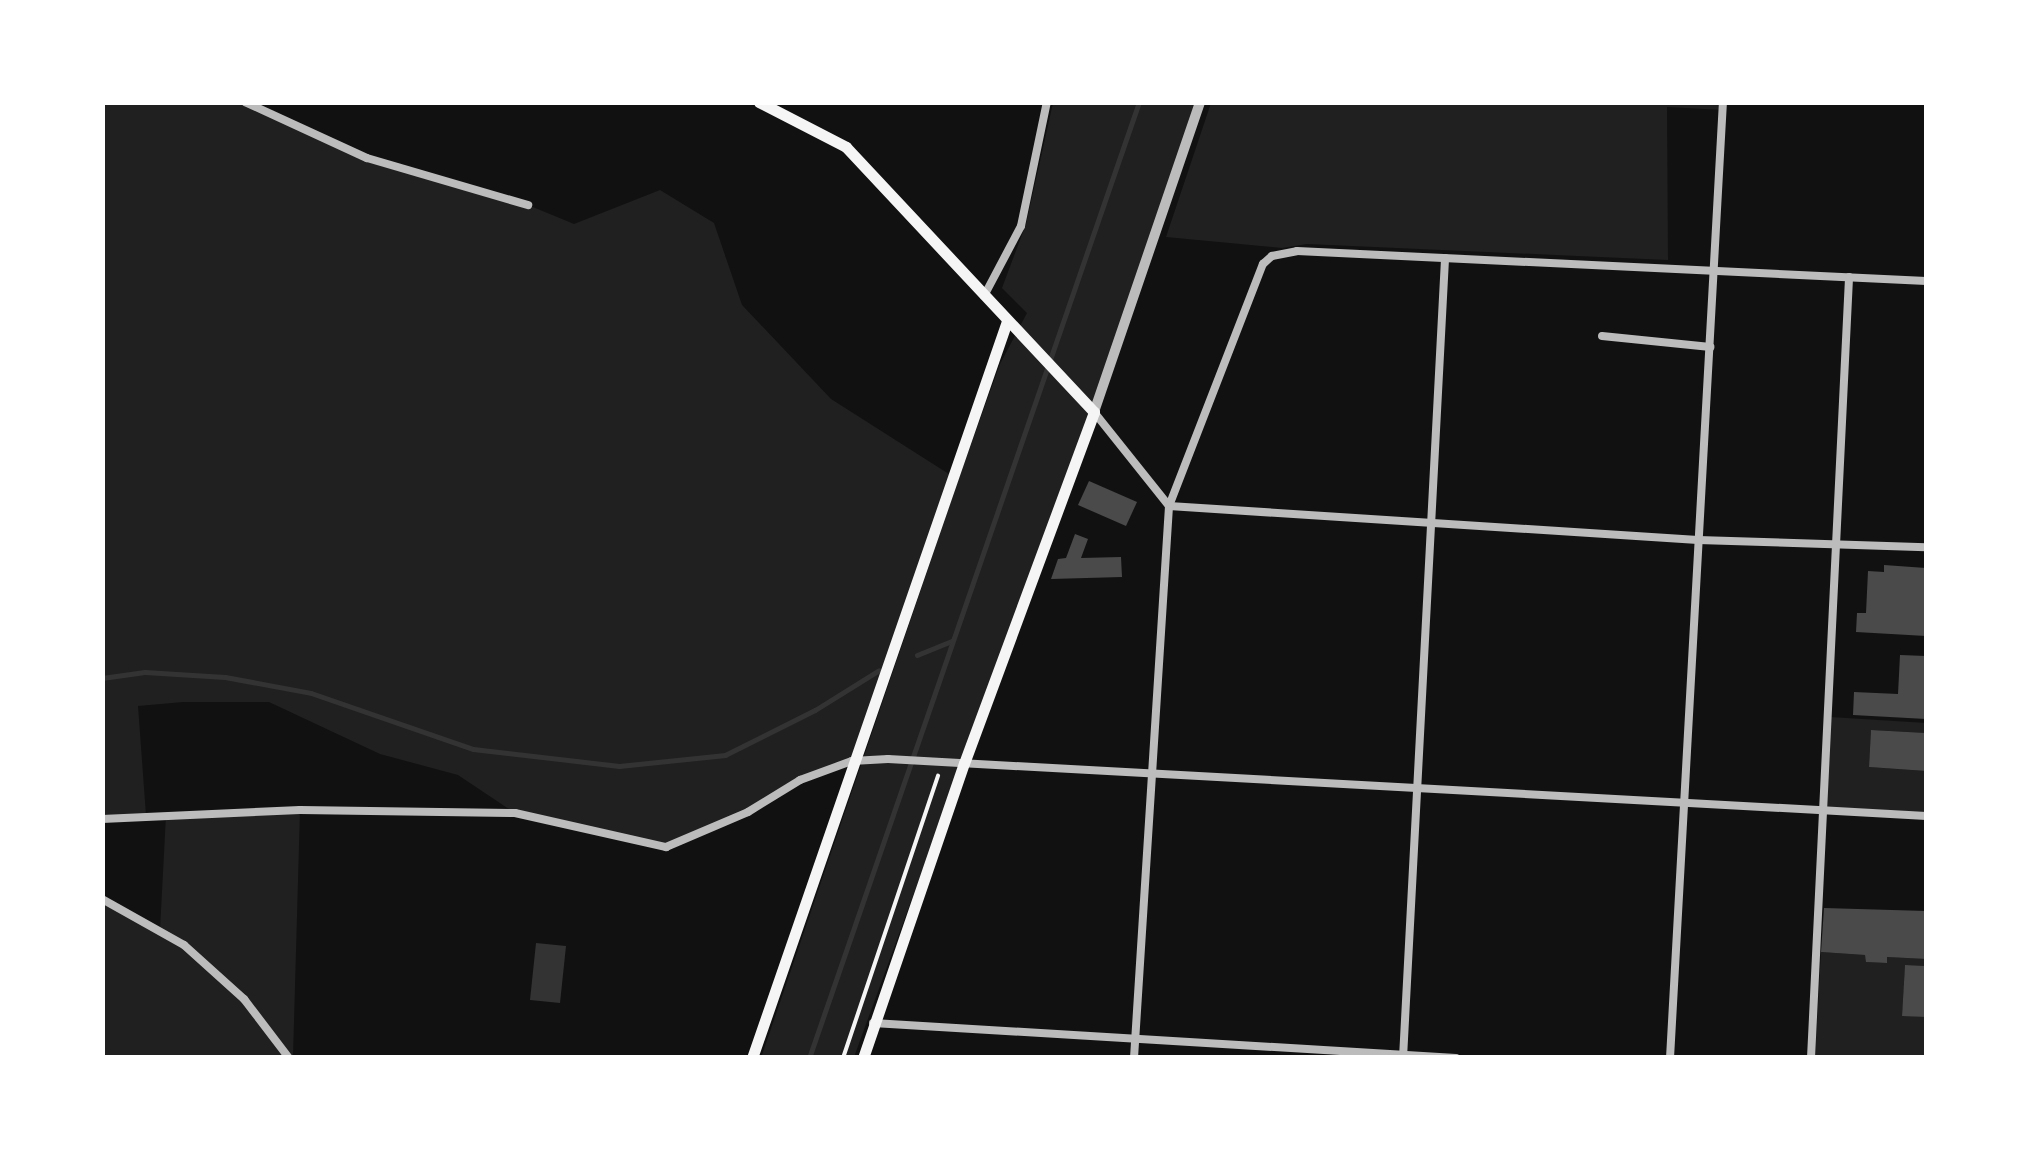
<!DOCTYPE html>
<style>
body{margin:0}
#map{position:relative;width:2029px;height:1160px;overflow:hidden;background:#111;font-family:Signika,sans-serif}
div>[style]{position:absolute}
.green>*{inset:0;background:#202020}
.water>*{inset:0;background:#333}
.stream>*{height:5px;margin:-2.5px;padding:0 2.5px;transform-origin:2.5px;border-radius:2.5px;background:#333}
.building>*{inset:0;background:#4a4a4a}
.path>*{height:4px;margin:-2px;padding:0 2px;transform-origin:2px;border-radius:2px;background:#f5f5f5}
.minor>*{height:8px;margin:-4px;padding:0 4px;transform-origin:4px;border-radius:4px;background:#bcbcbc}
.tertiary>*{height:10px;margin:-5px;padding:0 5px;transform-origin:5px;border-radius:5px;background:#bcbcbc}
.secondary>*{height:11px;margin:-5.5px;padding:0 5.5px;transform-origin:5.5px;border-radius:5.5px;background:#f5f5f5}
span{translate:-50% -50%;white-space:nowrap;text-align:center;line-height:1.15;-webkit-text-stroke:8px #fff;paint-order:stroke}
.frame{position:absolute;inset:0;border:105px solid #fff;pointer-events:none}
</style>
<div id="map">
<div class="green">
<i style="clip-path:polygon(103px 103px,245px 103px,367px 158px,528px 205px,574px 224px,660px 190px,714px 223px,742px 305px,831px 399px,952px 476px,852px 761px,800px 780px,748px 812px,666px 847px,515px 813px,458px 775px,380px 754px,269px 702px,183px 702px,138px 706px,146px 815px,103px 819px)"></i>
<i style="clip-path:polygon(1053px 103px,1196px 103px,1090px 412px,854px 1057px,761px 1058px,960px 475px,1000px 364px,1027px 313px,1002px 288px,1026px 224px)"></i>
<i style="clip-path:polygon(1211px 103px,1723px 103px,1723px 110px,1667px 107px,1668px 260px,1307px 244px,1282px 248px,1166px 237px)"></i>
<i style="clip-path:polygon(1830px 717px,1926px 723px,1926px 733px,1871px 730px,1869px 767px,1925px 771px,1926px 757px,1926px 812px,1825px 807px)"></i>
<i style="clip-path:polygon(300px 810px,293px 1057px,103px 1057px,102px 899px,160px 930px,166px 815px)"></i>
<i style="clip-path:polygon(1821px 952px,1865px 955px,1867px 962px,1887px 963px,1887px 957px,1926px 959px,1926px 966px,1905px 965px,1902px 1015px,1926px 1017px,1926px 1057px,1815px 1058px)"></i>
</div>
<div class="water">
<i style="clip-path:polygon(536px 943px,566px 946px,560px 1003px,530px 1000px)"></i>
</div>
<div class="stream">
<i style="left:917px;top:655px;width:38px;rotate:-22deg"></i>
<i style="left:102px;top:678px;width:43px;rotate:-7.9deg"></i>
<i style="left:145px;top:672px;width:80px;rotate:3.6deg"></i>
<i style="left:225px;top:677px;width:87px;rotate:10.5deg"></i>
<i style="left:311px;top:693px;width:171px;rotate:19.1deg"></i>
<i style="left:473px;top:749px;width:147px;rotate:6.6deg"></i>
<i style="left:619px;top:766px;width:107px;rotate:-5.9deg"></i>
<i style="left:725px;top:755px;width:101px;rotate:-26.6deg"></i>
<i style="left:815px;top:710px;width:75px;rotate:-32deg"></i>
<i style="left:809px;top:1058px;width:1011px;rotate:-70.96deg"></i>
</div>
<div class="building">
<i style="clip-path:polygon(1089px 481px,1137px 502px,1126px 526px,1078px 505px)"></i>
<i style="clip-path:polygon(1075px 534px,1088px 539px,1081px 558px,1121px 557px,1122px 577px,1051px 579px,1058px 559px,1066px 558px)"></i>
<i style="clip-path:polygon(1884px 565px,1926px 568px,1926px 636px,1856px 632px,1857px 613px,1866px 613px,1868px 571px,1884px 572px)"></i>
<i style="clip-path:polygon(1900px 655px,1926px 656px,1926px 719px,1853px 715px,1854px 692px,1898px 694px)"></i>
<i style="clip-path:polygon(1871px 730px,1926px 733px,1926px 771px,1869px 767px)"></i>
<i style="clip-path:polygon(1824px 908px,1926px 911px,1926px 959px,1887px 957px,1887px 963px,1866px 962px,1865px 955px,1821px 952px)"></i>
<i style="clip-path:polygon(1905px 965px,1926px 966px,1926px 1017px,1902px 1016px)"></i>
</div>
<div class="path">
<i style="left:843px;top:1058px;width:298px;rotate:-71.4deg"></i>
</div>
<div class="minor">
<i style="left:245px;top:102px;width:134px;rotate:24.7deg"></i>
<i style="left:367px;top:158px;width:168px;rotate:16.3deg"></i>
<i style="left:984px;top:296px;width:79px;rotate:-62.1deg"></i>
<i style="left:1021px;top:226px;width:127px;rotate:-78.2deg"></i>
<i style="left:1602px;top:336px;width:109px;rotate:5.8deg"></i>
<i style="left:1094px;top:412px;width:120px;rotate:51.4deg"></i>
<i style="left:1169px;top:506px;width:530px;rotate:3.68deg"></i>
<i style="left:1698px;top:540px;width:228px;rotate:1.8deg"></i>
<i style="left:102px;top:819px;width:198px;rotate:-2.6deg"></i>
<i style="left:300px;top:810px;width:215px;rotate:0.8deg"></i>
<i style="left:515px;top:813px;width:155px;rotate:12.7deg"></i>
<i style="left:666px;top:847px;width:89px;rotate:-23.1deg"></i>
<i style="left:748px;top:812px;width:61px;rotate:-31.6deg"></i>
<i style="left:800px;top:780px;width:55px;rotate:-20.1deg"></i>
<i style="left:852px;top:761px;width:36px;rotate:-3deg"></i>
<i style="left:888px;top:759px;width:1040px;rotate:3.14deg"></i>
<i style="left:102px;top:899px;width:94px;rotate:29.3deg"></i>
<i style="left:184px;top:945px;width:81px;rotate:42deg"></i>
<i style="left:244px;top:999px;width:74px;rotate:52.7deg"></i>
<i style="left:873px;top:1023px;width:584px;rotate:3.44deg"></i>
<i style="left:1134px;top:1058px;width:553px;rotate:-86.37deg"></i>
<i style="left:1169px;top:506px;width:260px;rotate:-68.8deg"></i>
<i style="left:1263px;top:264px;width:12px;rotate:-42deg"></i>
<i style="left:1272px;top:256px;width:25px;rotate:-11deg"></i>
<i style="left:1297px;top:251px;width:630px;rotate:2.73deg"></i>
<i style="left:1403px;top:1058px;width:801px;rotate:-86.99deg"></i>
<i style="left:1670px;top:1058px;width:957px;rotate:-86.83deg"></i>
<i style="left:1811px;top:1058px;width:782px;rotate:-87.21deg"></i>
</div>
<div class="tertiary">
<i style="left:1094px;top:412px;width:328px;rotate:-71.1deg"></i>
</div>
<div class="secondary">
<i style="left:759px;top:102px;width:98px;rotate:27.3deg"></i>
<i style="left:846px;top:147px;width:363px;rotate:46.9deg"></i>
<i style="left:1094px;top:412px;width:374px;rotate:110.3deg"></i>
<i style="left:964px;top:763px;width:312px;rotate:108.9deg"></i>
<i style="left:752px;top:1058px;width:780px;rotate:-70.91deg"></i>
</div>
<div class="frame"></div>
</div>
